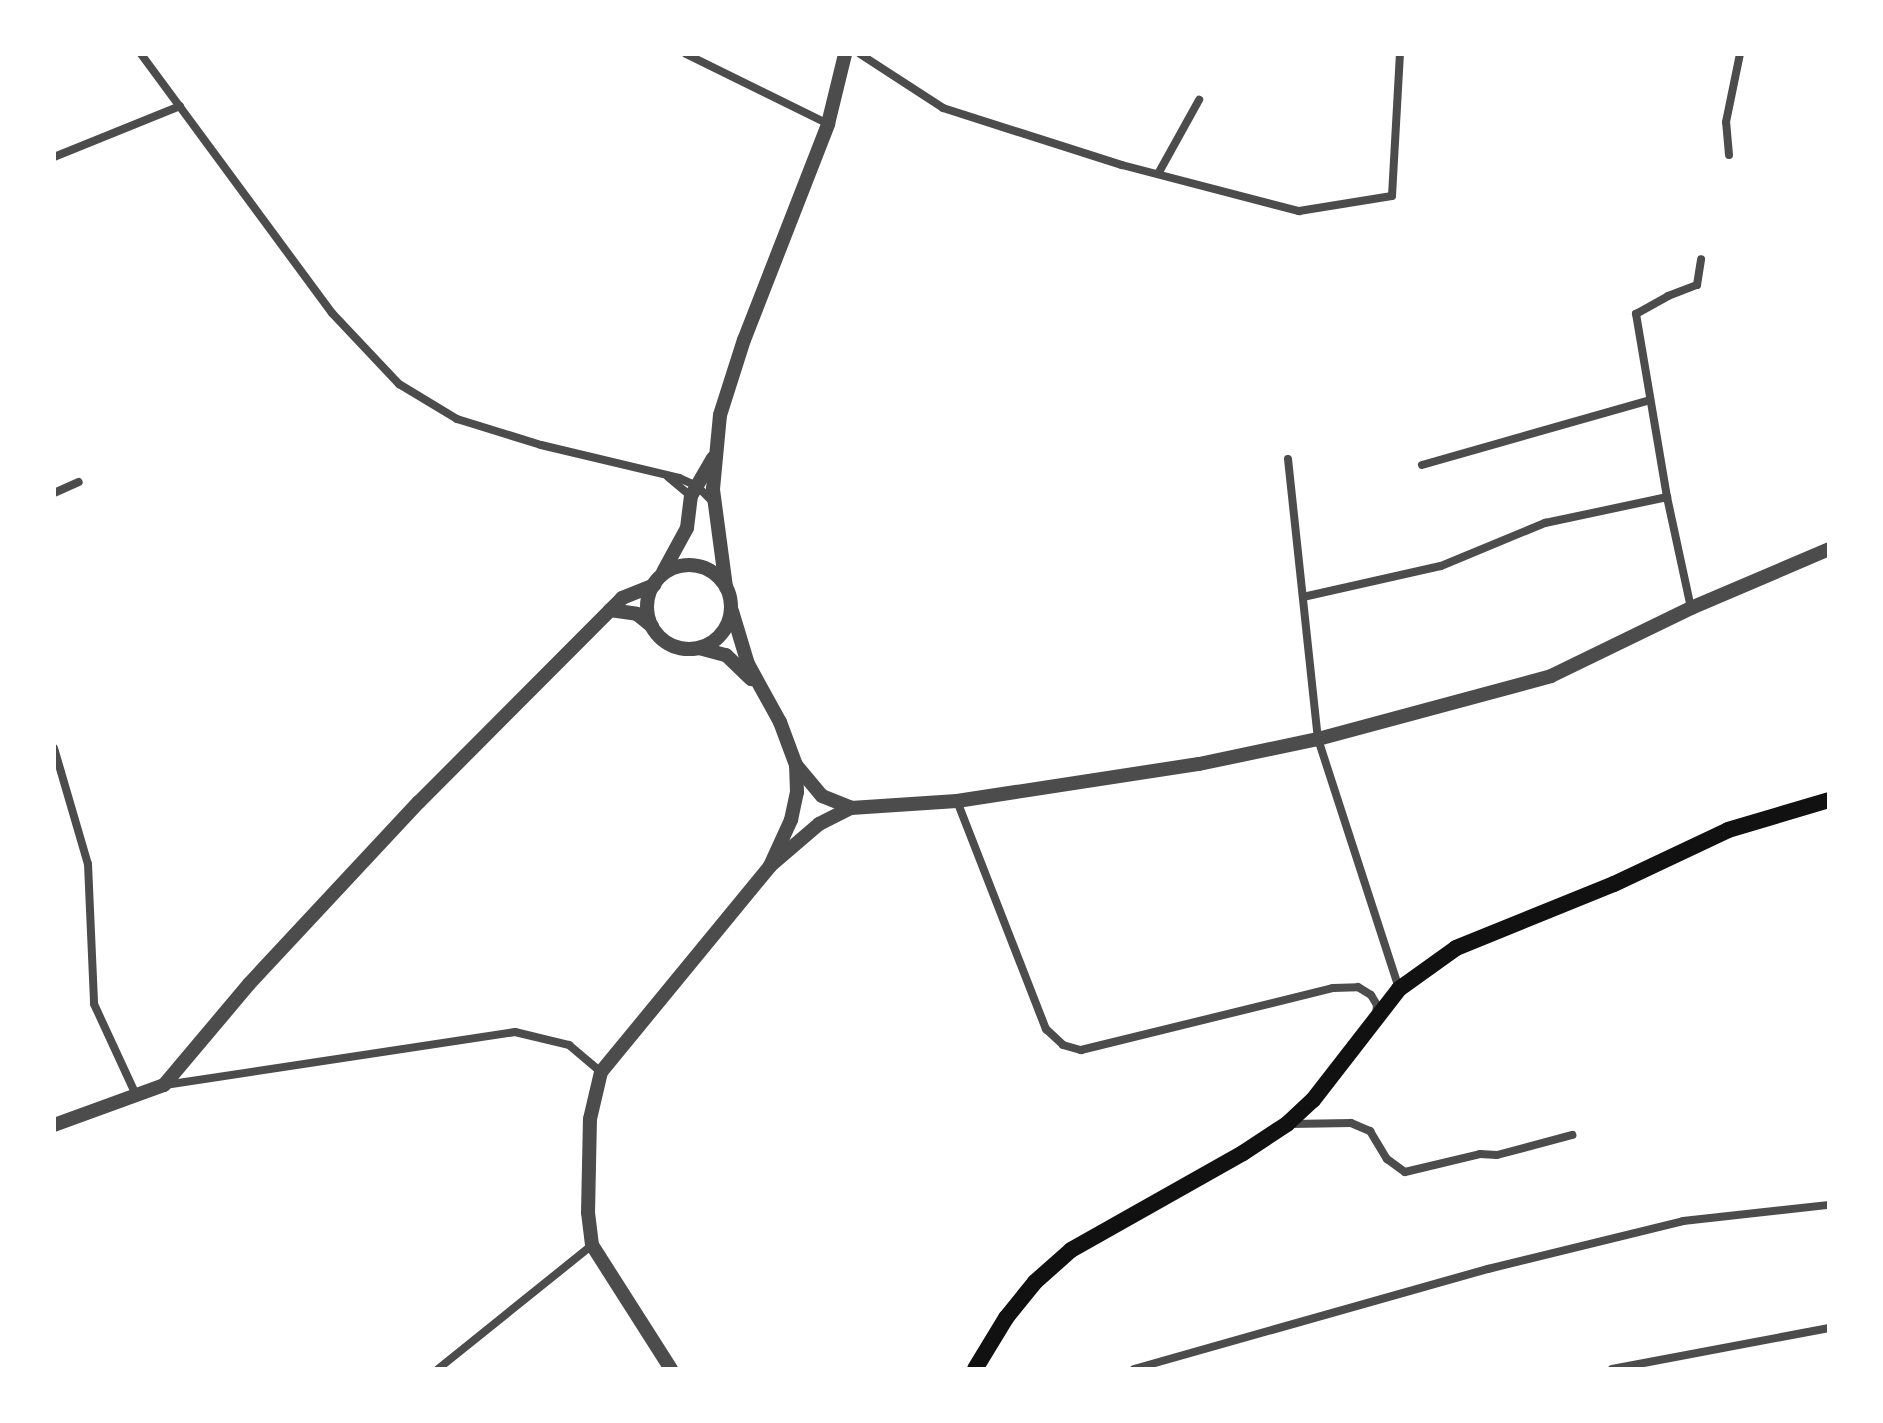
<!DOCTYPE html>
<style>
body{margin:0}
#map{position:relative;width:1883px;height:1423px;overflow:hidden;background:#fff;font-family:"Golos Text",sans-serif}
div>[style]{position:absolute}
.minor>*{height:8px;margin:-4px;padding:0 4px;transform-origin:4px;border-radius:4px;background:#4c4c4c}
.tertiary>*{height:14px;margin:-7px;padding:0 7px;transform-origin:7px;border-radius:7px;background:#4c4c4c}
.tertiary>.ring{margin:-7px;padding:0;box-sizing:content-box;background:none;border:14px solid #4c4c4c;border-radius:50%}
.secondary>*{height:16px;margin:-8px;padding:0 8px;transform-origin:8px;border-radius:8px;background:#111}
span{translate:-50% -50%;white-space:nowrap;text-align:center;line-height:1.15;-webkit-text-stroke:6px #fff;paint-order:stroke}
.frame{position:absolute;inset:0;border:56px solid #fff;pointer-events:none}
</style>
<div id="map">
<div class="minor">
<i style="left:141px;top:54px;width:322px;rotate:53.6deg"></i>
<i style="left:332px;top:313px;width:98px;rotate:46.7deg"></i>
<i style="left:399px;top:384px;width:68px;rotate:31.1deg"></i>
<i style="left:457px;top:419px;width:88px;rotate:17.2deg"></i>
<i style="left:541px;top:445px;width:142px;rotate:13.4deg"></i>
<i style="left:679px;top:478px;width:20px;rotate:24deg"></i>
<i style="left:697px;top:486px;width:21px;rotate:45deg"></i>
<i style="left:686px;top:54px;width:158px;rotate:26.2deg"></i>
<i style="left:860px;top:54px;width:99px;rotate:33deg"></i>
<i style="left:943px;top:108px;width:188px;rotate:17.7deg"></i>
<i style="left:1122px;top:165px;width:183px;rotate:14.6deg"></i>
<i style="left:1299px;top:211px;width:94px;rotate:-9.2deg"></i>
<i style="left:1392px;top:196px;width:142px;rotate:-86.8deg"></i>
<i style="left:1729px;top:155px;width:33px;rotate:-95deg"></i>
<i style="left:1726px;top:122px;width:69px;rotate:-78.4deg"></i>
<i style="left:54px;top:157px;width:136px;rotate:-22deg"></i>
<i style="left:1158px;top:174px;width:85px;rotate:-61deg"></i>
<i style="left:1288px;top:459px;width:282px;rotate:83.9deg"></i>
<i style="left:1318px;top:739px;width:262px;rotate:72deg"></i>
<i style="left:1422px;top:465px;width:237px;rotate:-15.9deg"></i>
<i style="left:668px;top:477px;width:30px;rotate:40deg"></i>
<i style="left:54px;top:493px;width:27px;rotate:-24deg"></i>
<i style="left:1303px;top:597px;width:141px;rotate:-12.7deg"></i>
<i style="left:1441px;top:566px;width:113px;rotate:-22.5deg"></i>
<i style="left:1545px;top:523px;width:125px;rotate:-12deg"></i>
<i style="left:1691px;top:608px;width:114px;rotate:-102.2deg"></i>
<i style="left:1667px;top:497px;width:186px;rotate:-99.6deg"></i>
<i style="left:1636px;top:314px;width:37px;rotate:-29deg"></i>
<i style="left:1668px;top:296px;width:31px;rotate:-21deg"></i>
<i style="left:1697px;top:285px;width:26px;rotate:-81deg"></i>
<i style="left:54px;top:748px;width:121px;rotate:73.7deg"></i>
<i style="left:88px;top:864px;width:140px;rotate:87.5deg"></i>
<i style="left:94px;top:1004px;width:100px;rotate:65.2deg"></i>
<i style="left:957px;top:801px;width:245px;rotate:68.7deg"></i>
<i style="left:1046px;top:1029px;width:23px;rotate:43deg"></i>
<i style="left:1063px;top:1045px;width:19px;rotate:16deg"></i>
<i style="left:1081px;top:1050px;width:260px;rotate:-13.8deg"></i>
<i style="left:1333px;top:988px;width:25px;rotate:-2deg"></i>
<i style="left:1358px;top:987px;width:15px;rotate:32deg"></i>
<i style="left:1371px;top:995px;width:12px;rotate:59deg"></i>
<i style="left:1377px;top:1005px;width:9px;rotate:96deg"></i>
<i style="left:165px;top:1085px;width:354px;rotate:-8.6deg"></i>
<i style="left:515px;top:1032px;width:56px;rotate:13.5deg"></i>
<i style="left:569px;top:1045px;width:42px;rotate:40.2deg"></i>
<i style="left:1291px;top:1124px;width:60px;rotate:-1deg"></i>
<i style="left:1351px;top:1123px;width:21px;rotate:23deg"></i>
<i style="left:1370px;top:1131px;width:33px;rotate:59deg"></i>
<i style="left:1387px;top:1159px;width:22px;rotate:36deg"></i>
<i style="left:1405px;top:1172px;width:77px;rotate:-13.5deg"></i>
<i style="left:1480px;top:1154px;width:17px;rotate:3deg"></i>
<i style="left:1497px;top:1155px;width:78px;rotate:-14.9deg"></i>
<i style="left:438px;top:1369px;width:198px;rotate:-38.8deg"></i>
<i style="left:1134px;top:1369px;width:368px;rotate:-15.8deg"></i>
<i style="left:1488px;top:1269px;width:201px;rotate:-13.8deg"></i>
<i style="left:1683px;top:1221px;width:147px;rotate:-6.3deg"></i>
<i style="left:1612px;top:1369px;width:221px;rotate:-10.7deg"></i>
</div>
<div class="tertiary">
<i class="ring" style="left:647px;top:565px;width:70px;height:70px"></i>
<i style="left:663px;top:572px;width:50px;rotate:-61.4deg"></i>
<i style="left:687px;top:528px;width:32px;rotate:-83deg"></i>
<i style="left:691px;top:496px;width:44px;rotate:-59.9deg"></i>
<i style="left:726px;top:587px;width:99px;rotate:-97.6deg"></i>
<i style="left:713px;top:489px;width:74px;rotate:-84.6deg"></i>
<i style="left:720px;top:415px;width:79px;rotate:-72.3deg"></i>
<i style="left:744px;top:340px;width:232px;rotate:-68.7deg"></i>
<i style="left:828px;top:124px;width:72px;rotate:-76.3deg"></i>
<i style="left:610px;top:610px;width:27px;rotate:8deg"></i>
<i style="left:637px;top:614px;width:19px;rotate:39deg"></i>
<i style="left:732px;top:611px;width:55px;rotate:73.2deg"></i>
<i style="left:748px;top:664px;width:66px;rotate:61.1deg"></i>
<i style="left:780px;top:722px;width:46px;rotate:69.6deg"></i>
<i style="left:796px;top:765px;width:40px;rotate:50deg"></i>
<i style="left:822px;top:796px;width:31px;rotate:22deg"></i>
<i style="left:699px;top:648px;width:28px;rotate:15deg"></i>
<i style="left:726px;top:655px;width:35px;rotate:44deg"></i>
<i style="left:770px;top:866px;width:65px;rotate:-40.6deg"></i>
<i style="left:819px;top:824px;width:36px;rotate:-27deg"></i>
<i style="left:851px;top:808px;width:106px;rotate:-3.8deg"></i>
<i style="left:957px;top:801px;width:245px;rotate:-8.7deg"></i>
<i style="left:1199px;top:764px;width:122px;rotate:-11.9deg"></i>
<i style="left:1318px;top:739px;width:241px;rotate:-15.1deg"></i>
<i style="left:1551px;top:676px;width:156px;rotate:-25.9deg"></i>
<i style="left:1691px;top:608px;width:150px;rotate:-23.1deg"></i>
<i style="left:54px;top:1125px;width:117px;rotate:-20deg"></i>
<i style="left:164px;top:1085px;width:132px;rotate:-49.9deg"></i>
<i style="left:249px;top:984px;width:249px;rotate:-47deg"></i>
<i style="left:419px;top:802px;width:288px;rotate:-45.1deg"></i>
<i style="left:622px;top:598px;width:35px;rotate:-22deg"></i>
<i style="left:671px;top:1369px;width:147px;rotate:-122.5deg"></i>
<i style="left:592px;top:1245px;width:32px;rotate:-97deg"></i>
<i style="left:588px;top:1213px;width:94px;rotate:-88.8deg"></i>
<i style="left:590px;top:1119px;width:48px;rotate:-76.8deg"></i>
<i style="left:601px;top:1072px;width:266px;rotate:-50.6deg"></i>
<i style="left:770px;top:866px;width:51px;rotate:-65.5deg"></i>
<i style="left:791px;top:820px;width:29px;rotate:-78deg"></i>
<i style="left:797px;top:792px;width:27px;rotate:-92deg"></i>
</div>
<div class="secondary">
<i style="left:975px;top:1369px;width:60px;rotate:-58.7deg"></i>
<i style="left:1006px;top:1318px;width:46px;rotate:-51.1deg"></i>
<i style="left:1035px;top:1282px;width:48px;rotate:-41.6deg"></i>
<i style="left:1071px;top:1250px;width:197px;rotate:-29.4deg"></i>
<i style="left:1243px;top:1153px;width:53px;rotate:-33.4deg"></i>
<i style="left:1287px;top:1124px;width:35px;rotate:-43deg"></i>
<i style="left:1313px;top:1100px;width:140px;rotate:-52.2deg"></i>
<i style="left:1399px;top:989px;width:70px;rotate:-35.7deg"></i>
<i style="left:1456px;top:948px;width:170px;rotate:-22.1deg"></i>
<i style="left:1614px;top:884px;width:126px;rotate:-25.3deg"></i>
<i style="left:1728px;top:830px;width:105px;rotate:-16.5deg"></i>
</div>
<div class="frame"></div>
</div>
